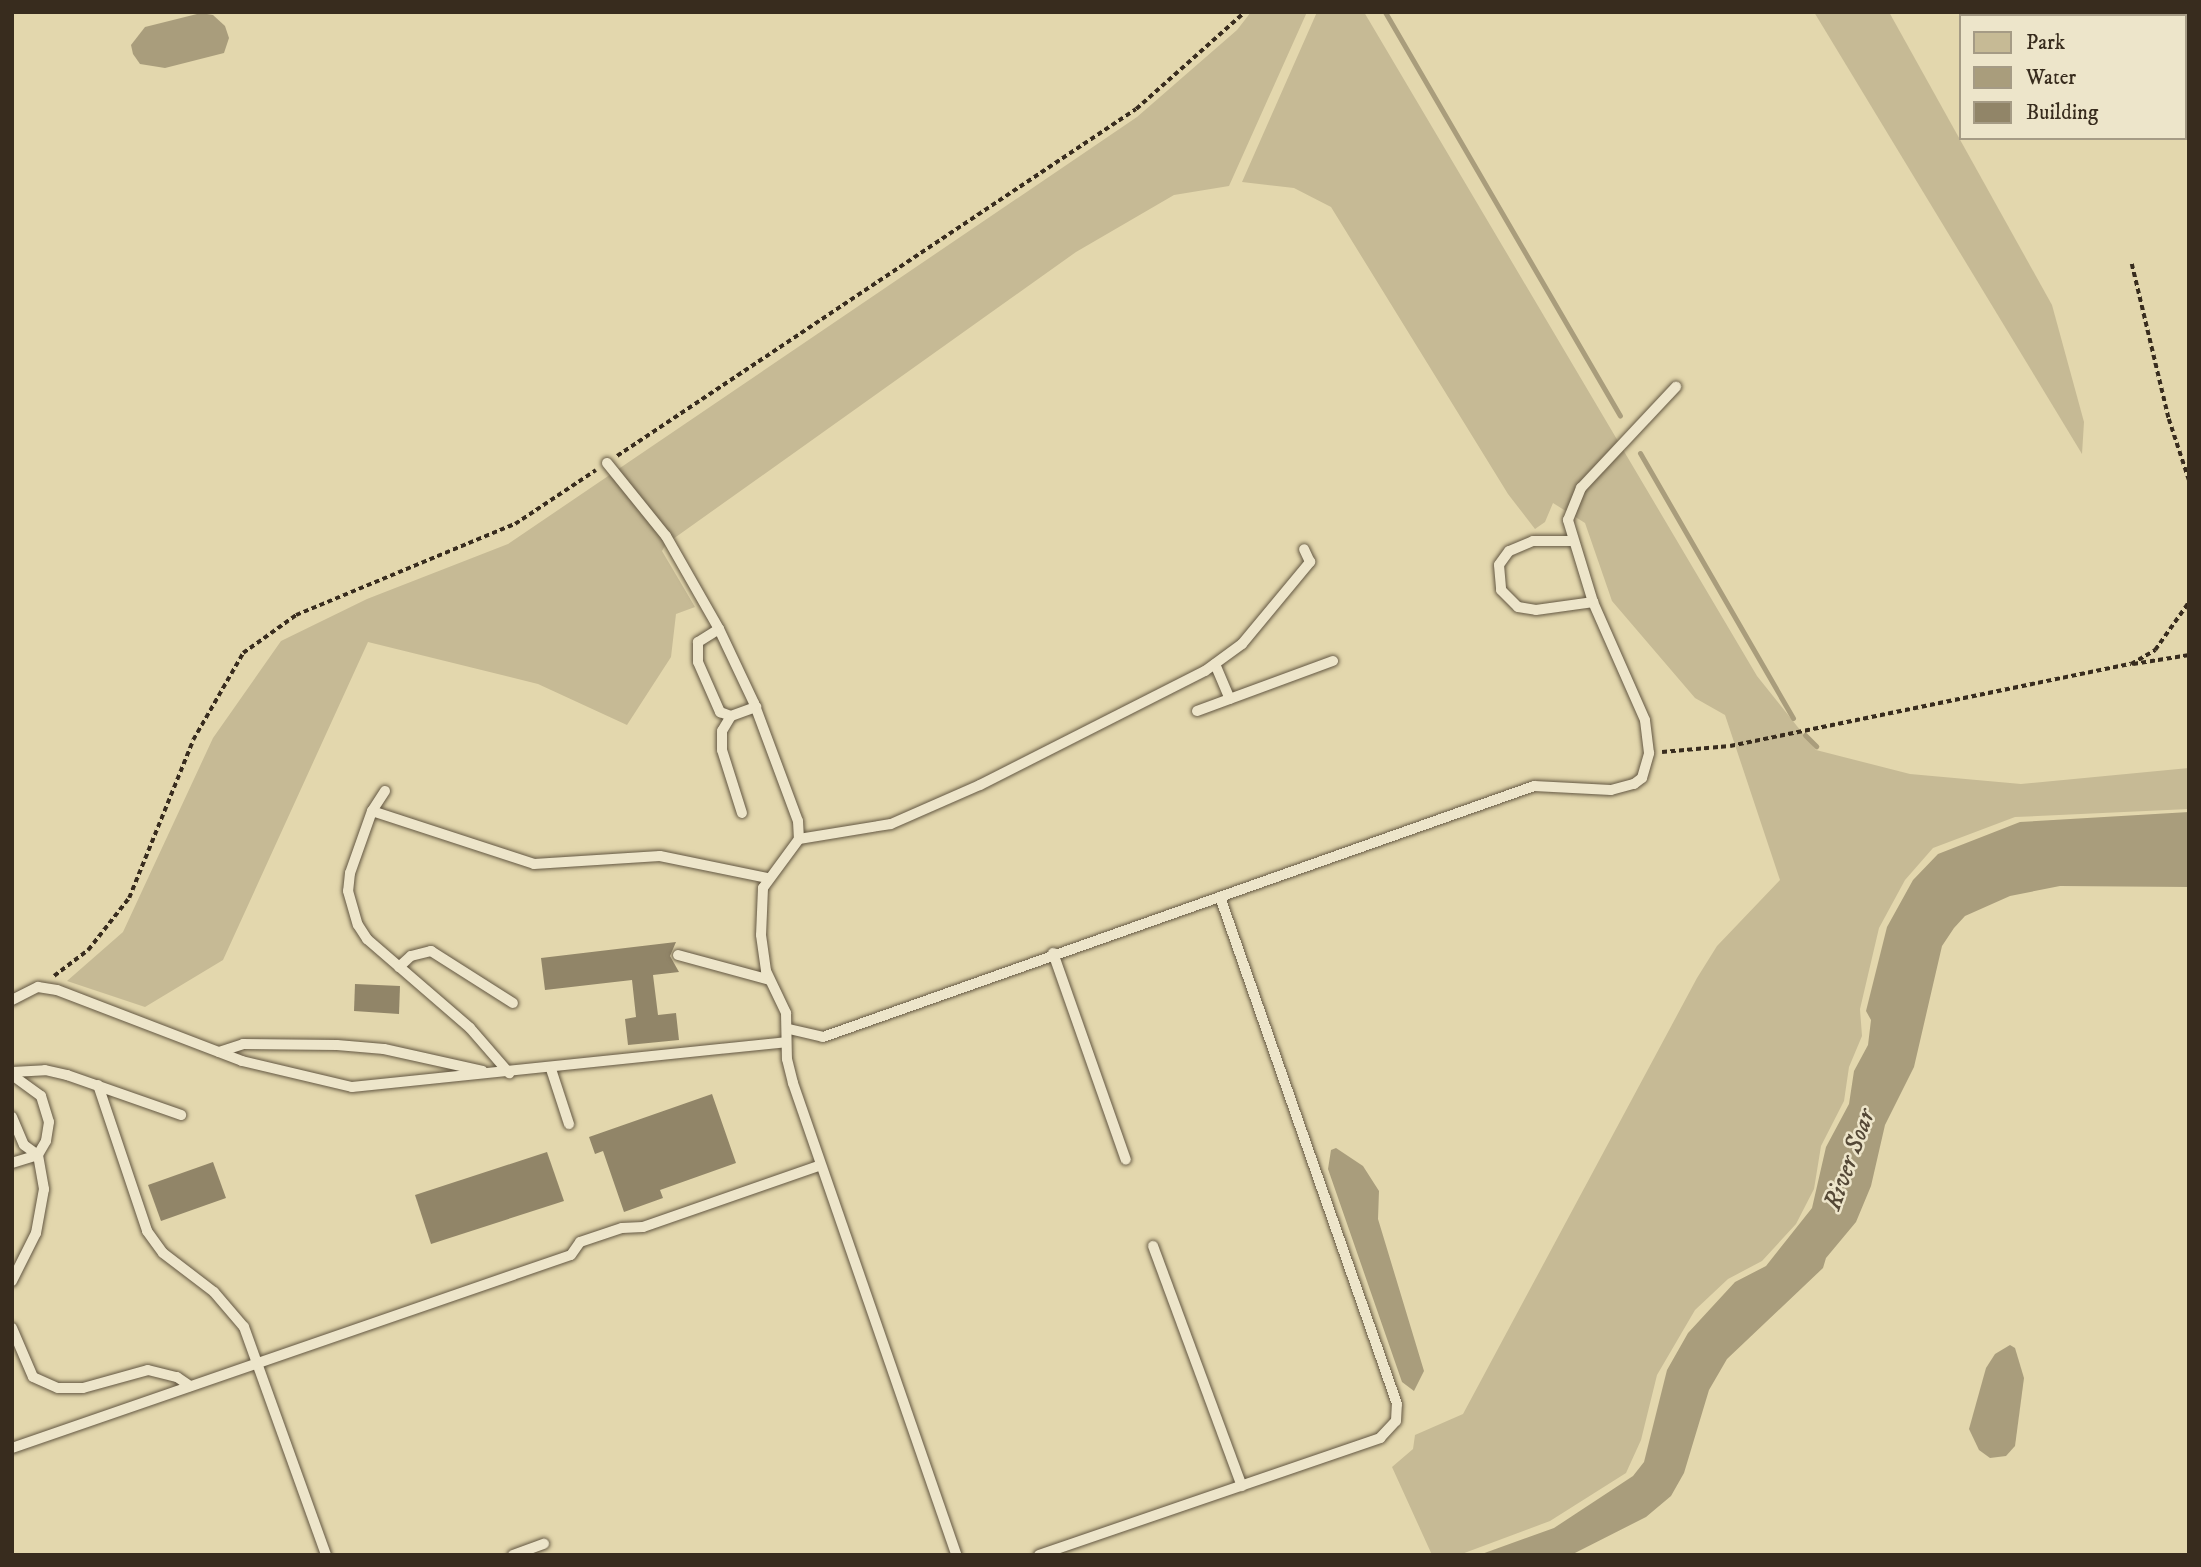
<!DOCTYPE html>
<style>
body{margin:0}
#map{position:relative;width:2201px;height:1567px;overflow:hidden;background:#e3d7ad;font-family:"IM FELL DW Pica",serif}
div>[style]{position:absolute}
.green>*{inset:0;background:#c6ba95}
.water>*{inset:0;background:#a99d7c}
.stream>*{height:5px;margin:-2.5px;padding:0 2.5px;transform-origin:2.5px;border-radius:2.5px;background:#a99d7c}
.building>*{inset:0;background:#918568}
.path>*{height:3.5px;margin-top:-1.75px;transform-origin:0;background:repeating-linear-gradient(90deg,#382c1e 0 5px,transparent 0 8.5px)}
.roads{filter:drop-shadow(0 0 2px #635742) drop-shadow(0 0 2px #635742)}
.lane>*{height:10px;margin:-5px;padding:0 5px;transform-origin:5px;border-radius:5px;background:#ede5ca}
span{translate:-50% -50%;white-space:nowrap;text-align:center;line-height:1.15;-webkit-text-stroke:5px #ede5ca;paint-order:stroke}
.water-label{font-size:26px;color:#544836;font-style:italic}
.frame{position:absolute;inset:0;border:14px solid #382c1e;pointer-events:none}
.legend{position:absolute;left:1959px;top:14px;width:228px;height:126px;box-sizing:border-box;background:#ede5ca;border:2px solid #a59b85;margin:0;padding:9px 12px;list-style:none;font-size:21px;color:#382c1e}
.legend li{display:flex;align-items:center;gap:14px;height:35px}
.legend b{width:35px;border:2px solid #a59b85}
</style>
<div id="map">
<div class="green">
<i style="clip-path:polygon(1251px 12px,1307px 12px,1229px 186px,1174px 195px,1076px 252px,666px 544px,662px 551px,695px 607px,676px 614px,671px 657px,627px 725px,538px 684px,368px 642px,223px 960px,145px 1007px,67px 981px,123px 932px,213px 738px,281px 641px,367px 599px,508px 544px,1137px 117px,1237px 30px)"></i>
<i style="clip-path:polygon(1317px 12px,1364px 12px,1757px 676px,1816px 750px,1910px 774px,2021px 784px,2189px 768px,2189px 809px,2015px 817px,1933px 848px,1905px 880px,1879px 928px,1860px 1009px,1862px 1036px,1849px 1067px,1844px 1101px,1821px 1146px,1814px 1189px,1796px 1224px,1762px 1261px,1728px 1279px,1695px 1310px,1657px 1375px,1641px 1440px,1626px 1473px,1550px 1521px,1459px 1555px,1432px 1555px,1392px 1467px,1413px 1449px,1415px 1435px,1463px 1414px,1697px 978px,1717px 946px,1780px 880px,1725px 715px,1695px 698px,1612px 601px,1585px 523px,1553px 503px,1545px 522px,1535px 529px,1508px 494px,1331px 207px,1294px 188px,1242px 182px)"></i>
<i style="clip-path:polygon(1814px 12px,1889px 12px,2052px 305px,2084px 422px,2082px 454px)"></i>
</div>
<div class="water">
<i style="clip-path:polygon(201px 13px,213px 15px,225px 26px,229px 38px,224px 53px,165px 68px,140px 64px,133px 54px,131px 45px,145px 27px)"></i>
<i style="clip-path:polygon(2189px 812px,2189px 887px,2060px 886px,2010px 896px,1965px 916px,1954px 928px,1942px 946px,1914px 1067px,1885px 1125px,1871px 1186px,1856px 1222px,1826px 1258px,1823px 1268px,1727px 1359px,1709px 1390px,1684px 1473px,1671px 1496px,1646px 1517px,1571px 1555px,1479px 1555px,1554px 1528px,1633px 1476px,1644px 1462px,1667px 1370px,1688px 1333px,1735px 1282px,1766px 1266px,1812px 1208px,1826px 1147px,1849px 1104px,1854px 1071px,1868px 1045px,1871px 1020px,1866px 1011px,1887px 927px,1913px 880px,1938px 854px,2020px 822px)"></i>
<i style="clip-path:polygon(1336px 1148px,1363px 1166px,1379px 1191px,1378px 1219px,1424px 1371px,1414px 1391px,1402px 1382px,1328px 1169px,1331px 1150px)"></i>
<i style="clip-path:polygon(2010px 1345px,2015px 1348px,2024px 1378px,2015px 1446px,2006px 1456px,1990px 1458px,1979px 1450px,1969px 1429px,1986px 1368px,1995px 1354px)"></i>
</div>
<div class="stream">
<i style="left:1385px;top:12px;width:467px;rotate:59.8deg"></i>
<i style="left:1640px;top:453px;width:306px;rotate:60deg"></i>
<i style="left:1805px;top:735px;width:16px;rotate:45deg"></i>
</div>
<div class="building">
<i style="clip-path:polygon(676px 942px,670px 956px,679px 972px,653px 975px,658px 1015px,676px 1013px,679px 1040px,628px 1045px,625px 1019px,636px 1017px,632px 980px,545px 990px,541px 958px)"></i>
<i style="clip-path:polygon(355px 984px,400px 986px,399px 1014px,354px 1011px)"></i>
<i style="clip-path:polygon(712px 1094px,736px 1163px,660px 1190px,663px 1198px,624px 1212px,603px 1151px,595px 1154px,589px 1137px)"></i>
<i style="clip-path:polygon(547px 1152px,564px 1201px,431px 1244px,415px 1195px)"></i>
<i style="clip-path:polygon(213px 1162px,226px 1198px,161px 1221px,148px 1185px)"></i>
</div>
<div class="path">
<i style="left:2132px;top:264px;width:159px;rotate:76.6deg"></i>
<i style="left:2169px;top:419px;width:64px;rotate:71.8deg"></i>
<i style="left:617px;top:456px;width:624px;rotate:-33.77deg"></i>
<i style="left:1136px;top:109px;width:146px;rotate:-41.7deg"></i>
<i style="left:2133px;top:664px;width:57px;rotate:-9.1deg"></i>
<i style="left:1662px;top:752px;width:68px;rotate:-5deg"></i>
<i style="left:1730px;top:746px;width:409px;rotate:-11.6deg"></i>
<i style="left:2131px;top:664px;width:28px;rotate:-30deg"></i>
<i style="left:2155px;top:650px;width:59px;rotate:-54.7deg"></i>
<i style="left:54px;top:976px;width:43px;rotate:-37.4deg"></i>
<i style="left:88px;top:950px;width:66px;rotate:-51.7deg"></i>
<i style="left:129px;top:898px;width:170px;rotate:-67.9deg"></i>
<i style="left:193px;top:740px;width:100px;rotate:-60.1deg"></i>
<i style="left:243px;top:653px;width:65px;rotate:-35.6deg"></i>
<i style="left:296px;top:615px;width:237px;rotate:-22.6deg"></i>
<i style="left:515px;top:524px;width:97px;rotate:-33.7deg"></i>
</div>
<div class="roads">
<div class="lane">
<i style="left:607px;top:463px;width:94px;rotate:51.1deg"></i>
<i style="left:666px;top:536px;width:107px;rotate:60.3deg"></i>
<i style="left:719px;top:629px;width:82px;rotate:64.7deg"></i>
<i style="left:754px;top:703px;width:126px;rotate:69.6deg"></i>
<i style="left:798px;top:821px;width:18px;rotate:87deg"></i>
<i style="left:799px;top:839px;width:61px;rotate:126.3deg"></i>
<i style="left:763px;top:888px;width:47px;rotate:92.4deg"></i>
<i style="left:761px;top:935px;width:36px;rotate:82deg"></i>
<i style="left:766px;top:971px;width:47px;rotate:64.5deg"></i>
<i style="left:786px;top:1013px;width:46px;rotate:88.8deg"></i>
<i style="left:787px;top:1059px;width:25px;rotate:76deg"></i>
<i style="left:793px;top:1083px;width:499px;rotate:70.9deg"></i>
<i style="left:1571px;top:541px;width:38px;rotate:180deg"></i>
<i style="left:1533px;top:541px;width:26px;rotate:157deg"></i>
<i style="left:1509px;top:551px;width:17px;rotate:126deg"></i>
<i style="left:1499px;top:565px;width:25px;rotate:85deg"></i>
<i style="left:1501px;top:590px;width:24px;rotate:45deg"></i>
<i style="left:1518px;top:607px;width:18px;rotate:9deg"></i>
<i style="left:1536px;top:610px;width:58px;rotate:-8deg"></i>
<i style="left:719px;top:629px;width:25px;rotate:148deg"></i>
<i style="left:698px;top:642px;width:20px;rotate:90deg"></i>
<i style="left:698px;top:662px;width:55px;rotate:66.3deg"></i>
<i style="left:720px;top:712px;width:12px;rotate:20deg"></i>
<i style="left:731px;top:716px;width:27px;rotate:-20deg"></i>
<i style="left:1215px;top:664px;width:38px;rotate:67deg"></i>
<i style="left:1197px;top:711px;width:145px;rotate:-20.2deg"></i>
<i style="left:731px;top:716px;width:17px;rotate:121deg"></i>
<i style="left:722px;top:731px;width:19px;rotate:90deg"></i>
<i style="left:722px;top:750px;width:66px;rotate:72.4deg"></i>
<i style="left:385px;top:791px;width:24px;rotate:123deg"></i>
<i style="left:372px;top:811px;width:66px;rotate:109.5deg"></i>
<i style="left:350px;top:873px;width:18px;rotate:96deg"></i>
<i style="left:348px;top:891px;width:35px;rotate:74deg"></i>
<i style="left:358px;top:925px;width:17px;rotate:57deg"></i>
<i style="left:367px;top:939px;width:136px;rotate:40.8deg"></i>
<i style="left:470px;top:1028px;width:60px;rotate:49.1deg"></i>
<i style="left:372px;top:811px;width:170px;rotate:18.1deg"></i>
<i style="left:534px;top:864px;width:126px;rotate:-3.6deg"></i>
<i style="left:660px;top:856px;width:109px;rotate:11.6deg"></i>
<i style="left:799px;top:839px;width:93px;rotate:-9.3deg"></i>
<i style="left:891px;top:824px;width:97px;rotate:-23.7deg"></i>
<i style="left:980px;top:785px;width:252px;rotate:-26.9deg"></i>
<i style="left:1205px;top:671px;width:46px;rotate:-36.1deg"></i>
<i style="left:1242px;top:644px;width:107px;rotate:-50.3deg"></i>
<i style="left:1310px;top:562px;width:14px;rotate:-115deg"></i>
<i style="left:1053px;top:953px;width:219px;rotate:70.6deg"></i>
<i style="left:678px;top:955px;width:95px;rotate:15.2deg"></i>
<i style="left:399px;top:967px;width:16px;rotate:-43deg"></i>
<i style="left:411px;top:956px;width:21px;rotate:-14deg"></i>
<i style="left:431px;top:951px;width:97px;rotate:32.4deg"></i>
<i style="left:12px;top:1000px;width:29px;rotate:-27deg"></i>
<i style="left:38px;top:987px;width:19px;rotate:9deg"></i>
<i style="left:57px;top:990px;width:198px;rotate:21deg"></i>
<i style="left:242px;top:1061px;width:113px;rotate:13.3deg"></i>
<i style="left:352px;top:1087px;width:436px;rotate:-5.9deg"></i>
<i style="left:789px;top:1029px;width:35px;rotate:13deg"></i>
<i style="left:823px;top:1037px;width:754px;rotate:-19.44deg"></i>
<i style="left:1534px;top:786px;width:77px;rotate:3deg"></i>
<i style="left:1611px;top:790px;width:24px;rotate:-15deg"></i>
<i style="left:1634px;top:784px;width:10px;rotate:-37deg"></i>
<i style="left:1642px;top:778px;width:26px;rotate:-74deg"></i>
<i style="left:1649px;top:753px;width:33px;rotate:-97deg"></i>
<i style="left:1645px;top:720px;width:129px;rotate:-113.8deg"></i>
<i style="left:1593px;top:602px;width:86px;rotate:-107deg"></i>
<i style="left:1568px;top:520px;width:35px;rotate:-68deg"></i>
<i style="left:1581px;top:488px;width:139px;rotate:-46.8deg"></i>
<i style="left:219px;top:1052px;width:25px;rotate:-18deg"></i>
<i style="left:243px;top:1044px;width:94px;rotate:0.6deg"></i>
<i style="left:337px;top:1045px;width:47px;rotate:4.9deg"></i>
<i style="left:384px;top:1049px;width:101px;rotate:12.5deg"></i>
<i style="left:551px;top:1069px;width:58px;rotate:71.9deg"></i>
<i style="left:12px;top:1072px;width:33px;rotate:-3deg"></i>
<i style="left:45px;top:1070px;width:23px;rotate:13deg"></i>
<i style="left:67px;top:1075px;width:121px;rotate:19.3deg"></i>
<i style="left:12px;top:1075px;width:36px;rotate:36deg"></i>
<i style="left:41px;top:1096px;width:27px;rotate:73deg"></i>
<i style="left:49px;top:1122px;width:19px;rotate:99deg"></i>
<i style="left:46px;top:1141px;width:16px;rotate:120deg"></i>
<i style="left:38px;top:1155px;width:27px;rotate:163deg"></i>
<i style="left:98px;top:1085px;width:154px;rotate:71.4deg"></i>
<i style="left:147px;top:1231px;width:27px;rotate:54deg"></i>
<i style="left:163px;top:1253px;width:64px;rotate:37.4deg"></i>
<i style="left:214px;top:1292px;width:46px;rotate:49.4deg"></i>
<i style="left:244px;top:1327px;width:242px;rotate:70.2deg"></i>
<i style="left:12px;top:1117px;width:30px;rotate:67deg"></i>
<i style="left:24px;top:1145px;width:17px;rotate:36deg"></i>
<i style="left:38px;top:1155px;width:35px;rotate:80deg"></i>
<i style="left:44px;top:1189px;width:45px;rotate:100.3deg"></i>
<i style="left:36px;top:1233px;width:54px;rotate:116.6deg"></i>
<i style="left:1153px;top:1246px;width:256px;rotate:69.7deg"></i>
<i style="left:12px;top:1328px;width:53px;rotate:66.8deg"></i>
<i style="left:33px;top:1377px;width:27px;rotate:24deg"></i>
<i style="left:58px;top:1388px;width:25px"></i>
<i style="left:83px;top:1388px;width:67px;rotate:-15.5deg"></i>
<i style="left:148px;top:1370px;width:30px;rotate:14deg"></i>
<i style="left:177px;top:1377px;width:16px;rotate:35deg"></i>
<i style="left:12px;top:1448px;width:591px;rotate:-19.05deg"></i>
<i style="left:571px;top:1255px;width:16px;rotate:-55deg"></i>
<i style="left:580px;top:1242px;width:44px;rotate:-18.4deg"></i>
<i style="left:622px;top:1228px;width:21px;rotate:-3deg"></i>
<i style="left:643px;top:1227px;width:188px;rotate:-19.2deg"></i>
<i style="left:513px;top:1555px;width:33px;rotate:-20deg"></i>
<i style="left:1039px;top:1555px;width:361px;rotate:-18.9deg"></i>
<i style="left:1380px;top:1438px;width:23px;rotate:-47deg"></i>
<i style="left:1396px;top:1421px;width:17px;rotate:-87deg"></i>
<i style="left:1397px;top:1404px;width:537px;rotate:-109.24deg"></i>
</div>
</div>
<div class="water-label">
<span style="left:1850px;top:1160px;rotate:-70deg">River Soar</span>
</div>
<div class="frame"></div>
<ul class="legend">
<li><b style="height:19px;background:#c6ba95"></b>Park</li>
<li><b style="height:19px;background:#a99d7c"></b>Water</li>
<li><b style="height:19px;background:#918568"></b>Building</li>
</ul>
</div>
